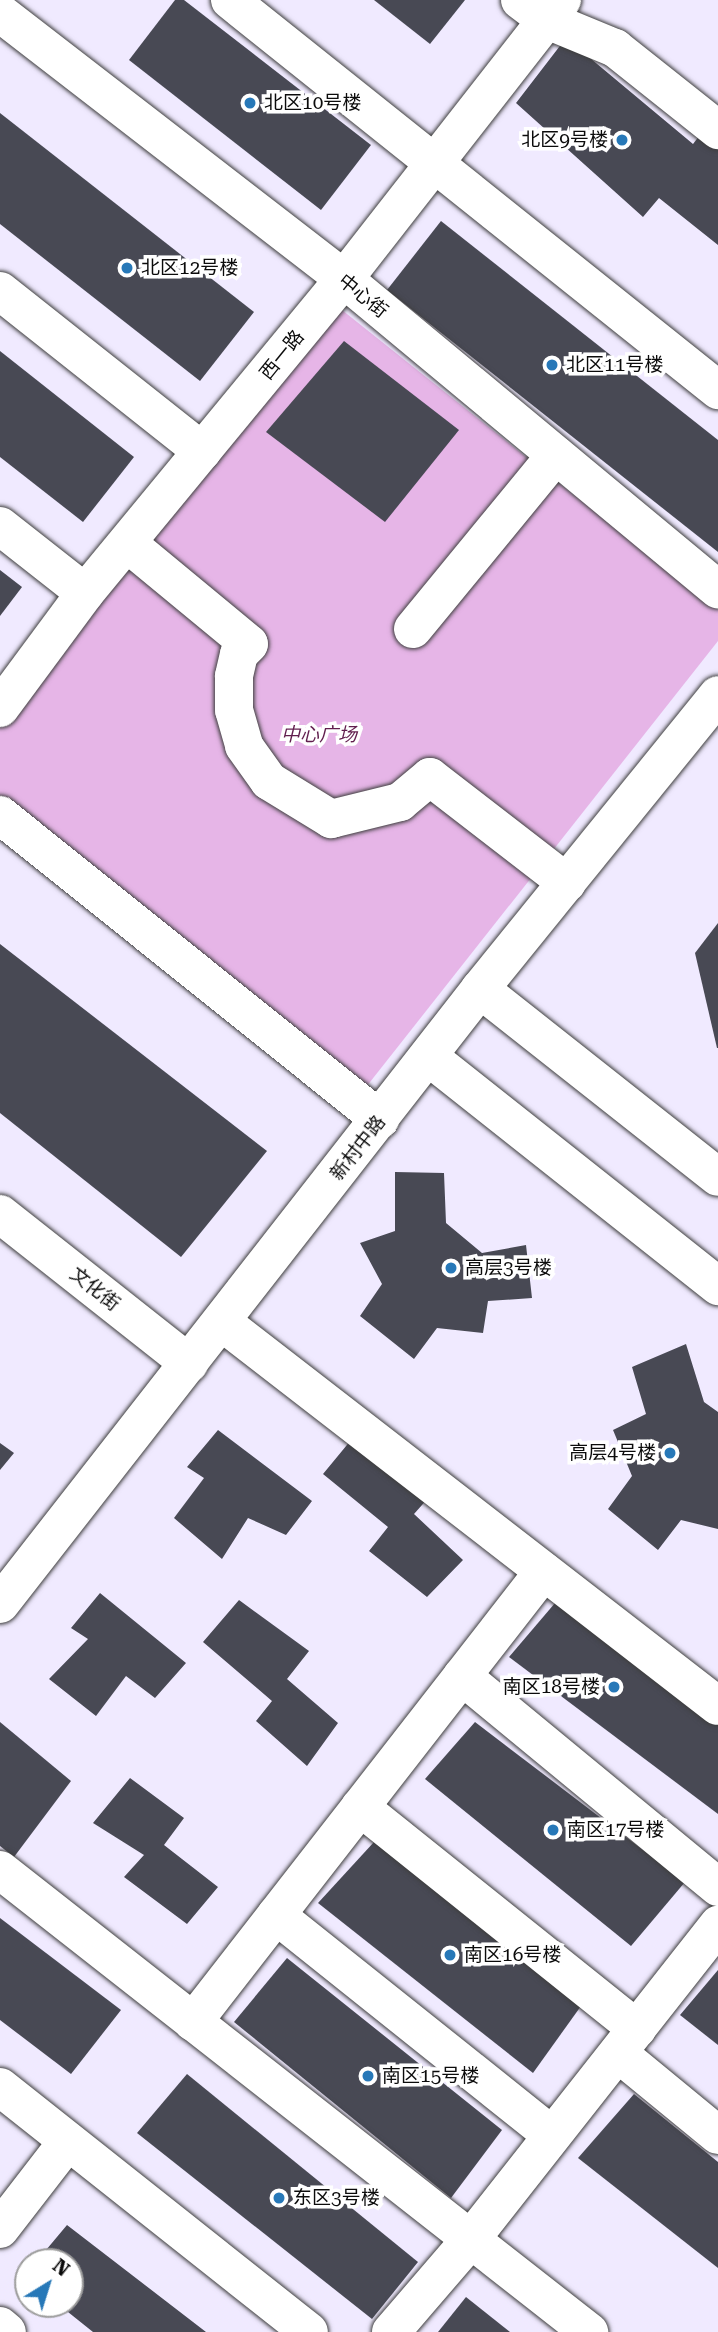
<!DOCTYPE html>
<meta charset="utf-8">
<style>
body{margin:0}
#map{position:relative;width:718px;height:2332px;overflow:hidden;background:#f0eaff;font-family:"Roboto Serif","Noto Sans SC",serif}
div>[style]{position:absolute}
.green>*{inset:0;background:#e6b5e7}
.building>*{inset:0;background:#484954}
.roads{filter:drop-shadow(0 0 2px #3e3e3e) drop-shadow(0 0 2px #3e3e3e)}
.minor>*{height:38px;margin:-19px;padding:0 19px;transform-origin:19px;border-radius:19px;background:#fff}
.dots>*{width:19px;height:19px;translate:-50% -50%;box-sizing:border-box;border:4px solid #fff;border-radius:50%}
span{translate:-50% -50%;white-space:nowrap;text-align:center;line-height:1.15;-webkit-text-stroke:7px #fff;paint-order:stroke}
.poi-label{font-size:19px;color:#0b0b0b}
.left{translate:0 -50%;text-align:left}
.right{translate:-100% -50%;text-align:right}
.street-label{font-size:19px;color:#0b0b0b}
.park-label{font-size:19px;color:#611e4e;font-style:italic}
.north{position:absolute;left:14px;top:2248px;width:70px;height:70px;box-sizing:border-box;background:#fff;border:2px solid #9d9d9d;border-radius:50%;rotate:38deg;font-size:19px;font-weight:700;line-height:28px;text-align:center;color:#0b0b0b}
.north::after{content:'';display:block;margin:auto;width:24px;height:32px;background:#2778b8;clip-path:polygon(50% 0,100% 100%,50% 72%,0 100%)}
</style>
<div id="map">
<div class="green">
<i style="clip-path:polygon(337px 306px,718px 610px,718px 641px,359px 1096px,0 813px,0 724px)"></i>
</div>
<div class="building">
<i style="clip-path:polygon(175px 0,184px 0,371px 145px,321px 210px,129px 60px)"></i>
<i style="clip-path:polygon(374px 0,465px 0,430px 44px)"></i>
<i style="clip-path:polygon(566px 38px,693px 144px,707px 126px,718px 136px,718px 245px,659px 198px,643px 217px,516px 103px)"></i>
<i style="clip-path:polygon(0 113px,254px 312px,200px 381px,0 224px)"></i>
<i style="clip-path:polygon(441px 221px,718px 440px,718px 552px,387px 290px)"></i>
<i style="clip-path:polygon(344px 341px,459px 430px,385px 522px,266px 432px)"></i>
<i style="clip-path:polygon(0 351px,134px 457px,83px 522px,0 457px)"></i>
<i style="clip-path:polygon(0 570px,22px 587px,0 616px)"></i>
<i style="clip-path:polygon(718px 923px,718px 1048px,717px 1048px,695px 953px)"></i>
<i style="clip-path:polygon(0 944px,267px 1151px,181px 1257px,0 1113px)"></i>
<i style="clip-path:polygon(395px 1172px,444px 1173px,446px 1223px,482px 1253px,526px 1245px,532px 1298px,488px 1301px,483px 1333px,437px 1328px,414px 1359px,360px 1316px,382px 1284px,360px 1243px,395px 1231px)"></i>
<i style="clip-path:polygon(686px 1344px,704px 1402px,718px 1412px,718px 1529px,681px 1520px,658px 1550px,608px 1509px,632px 1476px,613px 1430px,646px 1414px,632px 1367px)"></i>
<i style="clip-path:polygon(218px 1430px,312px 1501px,286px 1535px,248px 1518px,222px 1559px,174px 1518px,204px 1478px,187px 1467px)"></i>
<i style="clip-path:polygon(356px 1434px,430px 1496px,414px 1514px,463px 1560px,427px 1597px,369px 1551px,388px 1527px,323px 1474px)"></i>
<i style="clip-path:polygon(0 1443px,14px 1453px,0 1470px)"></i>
<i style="clip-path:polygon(100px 1593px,186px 1663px,155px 1698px,126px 1676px,96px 1716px,49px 1679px,88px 1639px,71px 1628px)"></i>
<i style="clip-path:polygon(561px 1596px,718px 1718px,718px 1814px,509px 1657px)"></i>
<i style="clip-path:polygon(239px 1600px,309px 1651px,287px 1679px,338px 1723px,307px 1766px,256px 1721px,272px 1701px,203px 1642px)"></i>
<i style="clip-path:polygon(0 1722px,71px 1781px,14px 1857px,0 1846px)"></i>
<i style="clip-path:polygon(475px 1722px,685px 1882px,631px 1946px,425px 1779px)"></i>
<i style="clip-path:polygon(130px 1778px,184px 1818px,164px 1845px,218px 1887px,187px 1924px,124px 1877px,144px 1855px,93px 1823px)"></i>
<i style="clip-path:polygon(374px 1842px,581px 2006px,533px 2073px,318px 1903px)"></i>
<i style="clip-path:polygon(0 1918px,121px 2010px,71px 2074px,0 2020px)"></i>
<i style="clip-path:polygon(287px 1958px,502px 2130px,451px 2198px,234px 2022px)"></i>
<i style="clip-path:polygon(718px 1970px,718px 2045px,680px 2015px)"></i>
<i style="clip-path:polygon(187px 2074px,418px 2262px,372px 2319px,137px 2133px)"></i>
<i style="clip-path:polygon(634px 2094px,718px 2162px,718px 2268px,578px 2158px)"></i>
<i style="clip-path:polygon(67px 2225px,206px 2332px,93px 2332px,58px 2304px,70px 2304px,70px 2262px,36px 2262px)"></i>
<i style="clip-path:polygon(466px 2297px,510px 2332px,438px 2332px)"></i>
</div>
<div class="roads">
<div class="minor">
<i style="left:230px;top:0;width:625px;rotate:38.63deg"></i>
<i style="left:520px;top:0;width:34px;rotate:37deg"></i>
<i style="left:547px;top:20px;width:74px;rotate:22.4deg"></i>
<i style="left:615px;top:48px;width:132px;rotate:38.5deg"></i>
<i style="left:0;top:13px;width:435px;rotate:37.7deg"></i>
<i style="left:344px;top:279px;width:486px;rotate:39.7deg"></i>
<i style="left:0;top:291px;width:258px;rotate:38.4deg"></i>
<i style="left:0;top:526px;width:108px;rotate:38.2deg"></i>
<i style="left:127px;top:543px;width:158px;rotate:39.6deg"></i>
<i style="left:249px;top:644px;width:14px;rotate:135deg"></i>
<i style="left:239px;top:654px;width:23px;rotate:103deg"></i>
<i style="left:234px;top:676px;width:34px;rotate:90deg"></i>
<i style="left:234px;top:710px;width:37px;rotate:74deg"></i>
<i style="left:244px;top:746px;width:43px;rotate:54.5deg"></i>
<i style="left:269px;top:781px;width:73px;rotate:31.5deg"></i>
<i style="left:331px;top:819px;width:71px;rotate:-13.8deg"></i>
<i style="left:400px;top:802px;width:39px;rotate:-40deg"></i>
<i style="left:430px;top:777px;width:173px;rotate:37.7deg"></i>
<i style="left:413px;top:629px;width:225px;rotate:-50.6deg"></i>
<i style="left:0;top:708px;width:143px;rotate:-53.5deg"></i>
<i style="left:85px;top:593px;width:407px;rotate:-50.5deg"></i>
<i style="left:344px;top:279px;width:354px;rotate:-52deg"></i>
<i style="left:0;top:815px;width:487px;rotate:38.7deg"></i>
<i style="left:480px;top:989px;width:303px;rotate:38.3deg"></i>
<i style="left:429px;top:1057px;width:369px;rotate:38.4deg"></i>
<i style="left:0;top:1214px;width:241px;rotate:38.3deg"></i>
<i style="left:222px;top:1322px;width:627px;rotate:37.75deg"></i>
<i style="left:0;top:1604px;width:780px;rotate:-52.03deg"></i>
<i style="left:480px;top:989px;width:378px;rotate:-51deg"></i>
<i style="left:462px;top:1676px;width:332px;rotate:39.5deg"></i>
<i style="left:360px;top:1807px;width:355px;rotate:38.7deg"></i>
<i style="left:0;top:1870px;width:749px;rotate:38.11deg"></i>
<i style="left:276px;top:1915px;width:353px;rotate:38.6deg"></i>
<i style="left:193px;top:2022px;width:571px;rotate:-52.11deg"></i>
<i style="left:618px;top:2053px;width:129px;rotate:39.4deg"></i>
<i style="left:0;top:2087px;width:394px;rotate:38.4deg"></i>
<i style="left:0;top:2229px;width:111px;rotate:-52.3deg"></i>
<i style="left:0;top:2326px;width:9px;rotate:41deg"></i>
<i style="left:391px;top:2332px;width:123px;rotate:-49.3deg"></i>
<i style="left:471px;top:2239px;width:400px;rotate:-51.8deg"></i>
</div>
</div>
<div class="dots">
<i style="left:250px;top:103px;background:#2778b8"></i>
<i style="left:622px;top:140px;background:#2778b8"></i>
<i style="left:127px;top:268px;background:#2778b8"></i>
<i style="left:552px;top:365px;background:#2778b8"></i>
<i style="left:451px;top:1268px;background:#2778b8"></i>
<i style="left:670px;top:1453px;background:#2778b8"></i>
<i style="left:614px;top:1687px;background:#2778b8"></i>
<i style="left:553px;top:1830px;background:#2778b8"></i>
<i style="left:450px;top:1955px;background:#2778b8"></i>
<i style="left:368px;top:2076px;background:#2778b8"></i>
<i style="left:279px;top:2198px;background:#2778b8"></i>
</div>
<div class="poi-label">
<span class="left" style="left:264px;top:103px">北区10号楼</span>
<span class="right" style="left:608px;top:140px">北区9号楼</span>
<span class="left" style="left:141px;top:268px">北区12号楼</span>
<span class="left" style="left:566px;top:365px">北区11号楼</span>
<span class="left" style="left:465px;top:1268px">高层3号楼</span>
<span class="right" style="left:656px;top:1453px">高层4号楼</span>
<span class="right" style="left:600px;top:1687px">南区18号楼</span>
<span class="left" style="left:567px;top:1830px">南区17号楼</span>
<span class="left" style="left:464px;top:1955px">南区16号楼</span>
<span class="left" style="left:382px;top:2076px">南区15号楼</span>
<span class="left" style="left:293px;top:2198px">东区3号楼</span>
</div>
<div class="street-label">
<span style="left:363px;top:296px;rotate:39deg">中心街</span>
<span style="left:282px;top:355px;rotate:-51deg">西一路</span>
<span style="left:358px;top:1148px;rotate:-52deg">新村中路</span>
<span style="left:95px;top:1289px;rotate:38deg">文化街</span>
</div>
<div class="park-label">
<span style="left:319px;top:735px">中心广场</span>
</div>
<div class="north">N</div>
</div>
